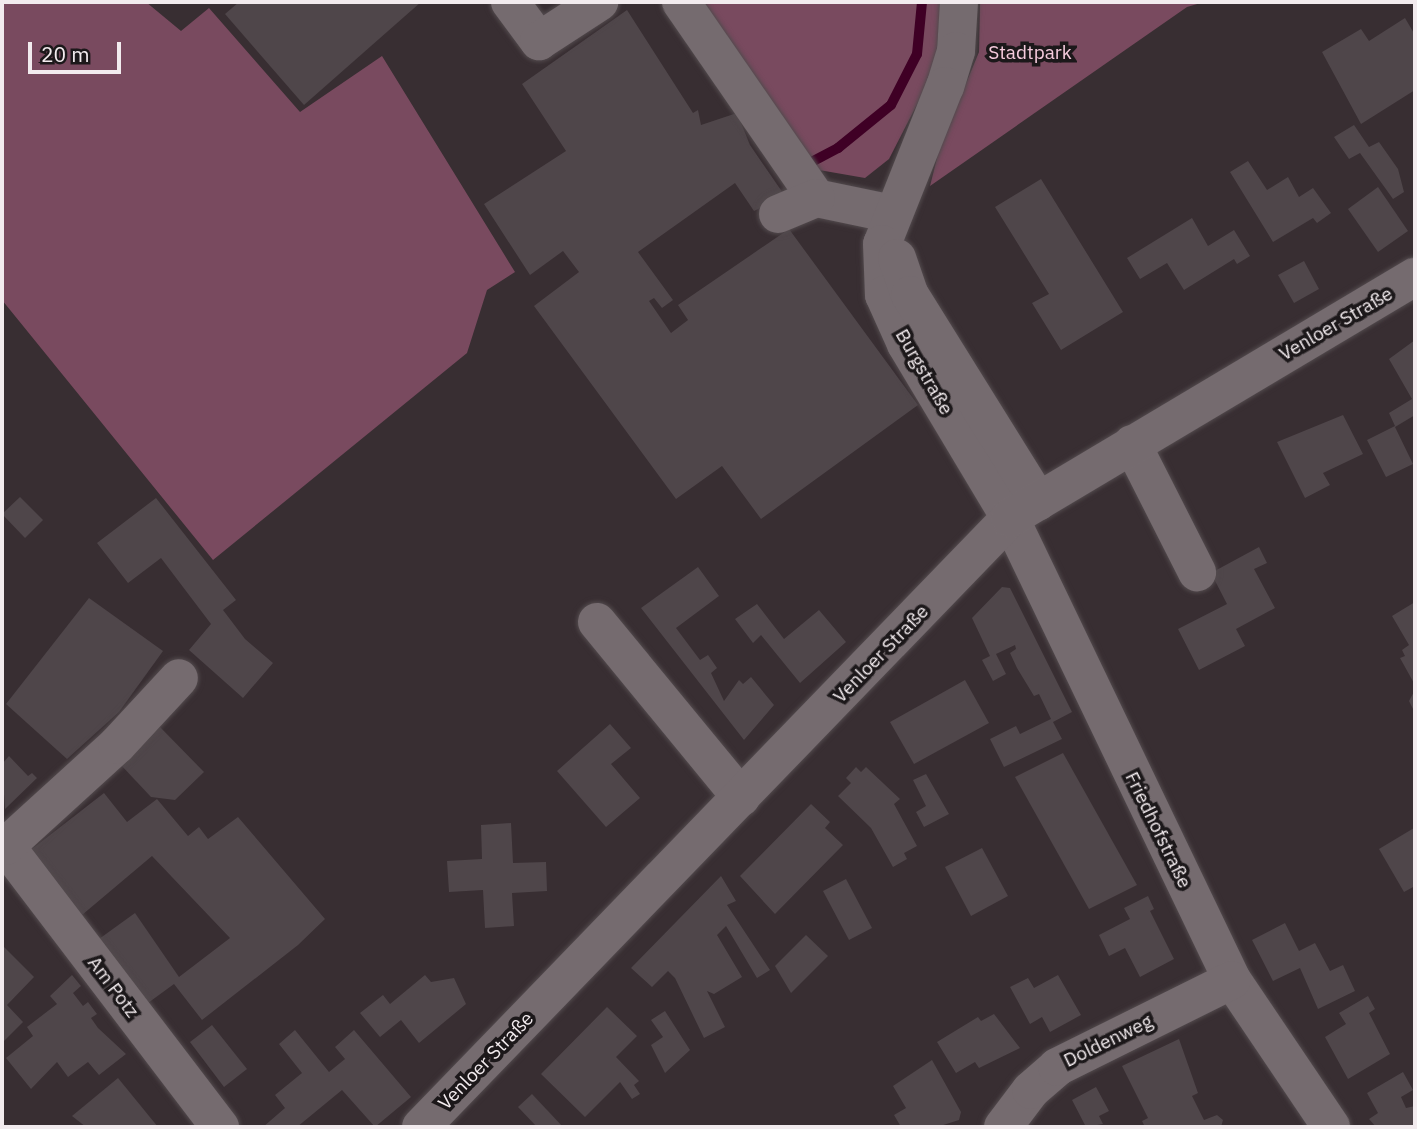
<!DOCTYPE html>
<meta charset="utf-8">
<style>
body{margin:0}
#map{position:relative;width:1417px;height:1129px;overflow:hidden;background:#382e32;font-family:"IBM Plex Sans",sans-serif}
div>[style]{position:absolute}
.green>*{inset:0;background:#794a5f}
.stream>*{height:10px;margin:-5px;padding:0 5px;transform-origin:5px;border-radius:5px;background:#3f0025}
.building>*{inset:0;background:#4f464a}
.roads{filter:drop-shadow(0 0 2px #524a4d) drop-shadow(0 0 2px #524a4d)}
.minor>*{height:38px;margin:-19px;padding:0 19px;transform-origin:19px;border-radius:19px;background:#756b6f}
span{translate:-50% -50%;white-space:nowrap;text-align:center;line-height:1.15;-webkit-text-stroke:7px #1c181a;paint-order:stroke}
.park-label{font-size:19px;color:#f6cbdd}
.street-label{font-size:19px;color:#f2ebee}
.frame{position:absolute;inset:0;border:4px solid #f2ebee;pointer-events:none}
.scale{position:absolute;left:28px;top:42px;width:93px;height:32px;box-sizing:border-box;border:4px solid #f2ebee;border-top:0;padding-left:9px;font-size:21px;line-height:24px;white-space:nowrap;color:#f2ebee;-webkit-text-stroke:5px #1c181a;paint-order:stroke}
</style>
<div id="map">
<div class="green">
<i style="clip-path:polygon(2px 2px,146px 2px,181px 31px,209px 8px,300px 112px,382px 56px,515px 272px,487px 290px,467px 353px,213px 560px,2px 300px)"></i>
<i style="clip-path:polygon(698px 2px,941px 2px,936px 58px,927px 85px,889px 159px,865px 178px,819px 170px)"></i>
<i style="clip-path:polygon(980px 2px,1204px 2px,1187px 7px,930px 186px,940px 146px,979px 52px)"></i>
</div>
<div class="stream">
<i style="left:802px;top:167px;width:41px;rotate:-27.8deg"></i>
<i style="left:838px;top:148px;width:68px;rotate:-39.1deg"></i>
<i style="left:891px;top:105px;width:57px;rotate:-63deg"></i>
<i style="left:917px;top:54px;width:52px;rotate:-84.5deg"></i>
</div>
<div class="building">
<i style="clip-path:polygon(239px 2px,421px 2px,304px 105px,225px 14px)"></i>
<i style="clip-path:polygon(627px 10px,693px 113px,698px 110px,701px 125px,737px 113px,750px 145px,785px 196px,754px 211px,735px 183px,638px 252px,673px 300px,662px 308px,654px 298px,649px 301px,671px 333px,688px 320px,678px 305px,789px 229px,918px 405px,761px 519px,722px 466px,676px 499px,534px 306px,579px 272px,563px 251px,530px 275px,484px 204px,566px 151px,522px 84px)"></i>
<i style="clip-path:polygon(1405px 18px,1415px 35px,1415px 90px,1361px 124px,1322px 52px,1361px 29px,1369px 41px)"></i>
<i style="clip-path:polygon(1354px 125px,1369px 147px,1379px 142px,1398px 169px,1404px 192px,1393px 199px,1360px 153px,1349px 159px,1334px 137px)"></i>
<i style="clip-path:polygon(1248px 161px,1267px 190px,1288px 177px,1299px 197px,1313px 188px,1331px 213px,1317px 223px,1313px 218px,1273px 242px,1230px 172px)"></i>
<i style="clip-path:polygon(1041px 179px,1123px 312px,1061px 350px,1032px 303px,1049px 294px,995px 207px)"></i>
<i style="clip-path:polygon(1378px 187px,1408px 231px,1378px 252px,1348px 209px)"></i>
<i style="clip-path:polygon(1192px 218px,1208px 246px,1234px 230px,1250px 256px,1237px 264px,1234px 259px,1184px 290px,1167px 263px,1140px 279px,1127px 258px)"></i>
<i style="clip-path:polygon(1304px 261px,1319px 289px,1294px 303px,1278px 275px)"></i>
<i style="clip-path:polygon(1415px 340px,1415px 415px,1395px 427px,1413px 464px,1386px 477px,1367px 440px,1395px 426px,1389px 413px,1412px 399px,1389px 359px)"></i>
<i style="clip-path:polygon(1343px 415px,1363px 454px,1323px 473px,1330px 485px,1305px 498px,1277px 442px)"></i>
<i style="clip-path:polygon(20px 497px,43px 520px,25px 538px,2px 514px)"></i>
<i style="clip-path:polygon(156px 498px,236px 600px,223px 610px,245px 639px,273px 663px,243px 698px,189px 650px,211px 624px,161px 558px,128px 583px,97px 543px)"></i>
<i style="clip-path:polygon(1259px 547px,1267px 563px,1254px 569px,1275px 608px,1236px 629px,1245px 646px,1199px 670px,1178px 629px,1227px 604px,1211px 573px)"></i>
<i style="clip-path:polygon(698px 567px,719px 596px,676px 628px,700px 660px,708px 655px,717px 668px,711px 673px,724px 701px,739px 680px,743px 684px,751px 677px,774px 705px,744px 740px,641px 608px)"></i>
<i style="clip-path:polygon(1002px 587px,1010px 588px,1072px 712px,1053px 722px,1062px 739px,1004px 767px,990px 739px,1016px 726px,1020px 734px,1051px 719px,1039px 694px,1034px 696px,1017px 668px,1010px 653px,1016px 649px,1015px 645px,996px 654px,1006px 674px,993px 681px,982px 660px,990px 656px,972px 618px)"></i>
<i style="clip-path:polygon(89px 598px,163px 651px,119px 712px,67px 759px,6px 704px)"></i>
<i style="clip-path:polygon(1415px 602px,1415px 685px,1400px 658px,1405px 656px,1402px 650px,1409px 645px,1392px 616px)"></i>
<i style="clip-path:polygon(757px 604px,784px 639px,819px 610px,846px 642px,800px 683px,761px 635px,753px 643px,735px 619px)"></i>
<i style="clip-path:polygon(965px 680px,989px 723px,914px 764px,890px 722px)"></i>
<i style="clip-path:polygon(1415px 690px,1415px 713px,1409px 701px)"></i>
<i style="clip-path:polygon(610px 724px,631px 748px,611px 764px,640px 798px,606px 827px,557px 771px)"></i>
<i style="clip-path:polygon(160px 727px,204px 772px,175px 800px,151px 797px,120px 764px)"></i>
<i style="clip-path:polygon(1063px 753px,1137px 885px,1089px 909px,1015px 777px)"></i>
<i style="clip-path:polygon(9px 756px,28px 776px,32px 773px,37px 778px,5px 809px,2px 764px)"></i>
<i style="clip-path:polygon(856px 767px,861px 772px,866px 767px,900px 799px,894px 804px,917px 846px,904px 853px,907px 859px,893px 867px,871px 828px,838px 796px,851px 783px,846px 778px)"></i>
<i style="clip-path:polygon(926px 774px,949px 814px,924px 827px,916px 812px,926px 806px,913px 780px)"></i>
<i style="clip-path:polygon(104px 793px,127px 822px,157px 799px,188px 836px,199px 827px,208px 839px,238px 817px,325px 919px,298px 945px,202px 1020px,174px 984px,148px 1003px,99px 939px,135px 913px,179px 977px,230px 938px,152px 856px,82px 915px,32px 849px)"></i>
<i style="clip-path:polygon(811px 804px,830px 822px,825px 828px,843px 845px,775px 914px,740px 876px)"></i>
<i style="clip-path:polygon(511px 823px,513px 863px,546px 862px,547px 891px,512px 893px,514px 926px,485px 928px,483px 890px,449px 892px,447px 861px,482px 859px,481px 825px)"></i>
<i style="clip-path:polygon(1414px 828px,1415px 886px,1404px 892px,1379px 849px)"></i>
<i style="clip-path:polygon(982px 848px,1008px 896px,971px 916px,945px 867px)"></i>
<i style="clip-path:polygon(721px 876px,736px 901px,727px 905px,770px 970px,757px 978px,726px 926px,717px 935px,742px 977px,714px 994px,707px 991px,725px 1027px,704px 1038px,675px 978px,668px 971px,652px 987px,631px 968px)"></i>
<i style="clip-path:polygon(846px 879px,872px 928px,849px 940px,823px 891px)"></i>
<i style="clip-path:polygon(1148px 896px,1154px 909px,1150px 911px,1174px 959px,1140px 977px,1125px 948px,1109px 956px,1099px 935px,1130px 919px,1124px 908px)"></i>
<i style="clip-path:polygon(1285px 923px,1299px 951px,1315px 943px,1330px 971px,1343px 965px,1355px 991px,1318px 1009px,1300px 968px,1273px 981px,1252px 940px)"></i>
<i style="clip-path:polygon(806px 935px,828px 956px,791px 993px,775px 966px)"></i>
<i style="clip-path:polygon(2px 945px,34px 977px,7px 1005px,23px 1022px,2px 1043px)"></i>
<i style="clip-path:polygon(72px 975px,81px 986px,73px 993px,83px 1006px,88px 1002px,97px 1014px,91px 1018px,98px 1028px,126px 1054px,99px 1075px,88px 1062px,68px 1077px,57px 1062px,31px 1089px,6px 1058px,33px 1036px,27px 1027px,57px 1004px,50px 996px)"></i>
<i style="clip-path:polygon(425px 975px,431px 982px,454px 978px,466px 1004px,419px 1043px,401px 1020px,380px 1037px,360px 1013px,383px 995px,390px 1004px)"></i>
<i style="clip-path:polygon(1058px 975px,1081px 1015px,1050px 1032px,1042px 1017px,1030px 1024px,1010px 987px,1028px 978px,1034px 988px)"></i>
<i style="clip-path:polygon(1368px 996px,1375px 1009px,1369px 1013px,1390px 1054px,1348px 1079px,1325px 1037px,1346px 1024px,1339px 1013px)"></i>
<i style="clip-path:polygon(607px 1007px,637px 1036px,616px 1057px,639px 1081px,634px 1085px,640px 1094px,632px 1099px,620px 1082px,585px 1117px,541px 1074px)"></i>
<i style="clip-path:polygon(665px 1011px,690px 1050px,665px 1073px,651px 1045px,663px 1037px,651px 1020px)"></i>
<i style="clip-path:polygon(994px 1014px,1020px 1048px,979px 1068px,975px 1062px,956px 1073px,937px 1042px,978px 1017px,981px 1021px)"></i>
<i style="clip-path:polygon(212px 1025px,247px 1069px,224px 1087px,190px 1042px)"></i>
<i style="clip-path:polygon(295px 1030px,329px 1072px,345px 1059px,335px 1047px,354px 1030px,411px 1097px,375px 1127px,342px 1090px,297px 1127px,263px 1127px,285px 1108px,275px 1095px,302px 1073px,279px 1044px)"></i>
<i style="clip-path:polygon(1179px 1039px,1198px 1093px,1192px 1096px,1204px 1120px,1217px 1115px,1223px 1120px,1221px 1127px,1145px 1127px,1142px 1121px,1148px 1118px,1122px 1066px)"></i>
<i style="clip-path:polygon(932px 1060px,961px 1112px,959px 1120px,937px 1127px,901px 1127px,894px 1115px,906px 1108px,893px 1086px)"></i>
<i style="clip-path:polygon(1403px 1072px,1413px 1090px,1401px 1097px,1406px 1108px,1415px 1106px,1415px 1127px,1376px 1127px,1369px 1119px,1378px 1113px,1367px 1093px)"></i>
<i style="clip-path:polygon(118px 1078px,158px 1127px,86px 1127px,72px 1116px)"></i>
<i style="clip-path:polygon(1096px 1087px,1109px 1111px,1099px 1116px,1103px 1124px,1086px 1127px,1072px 1100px)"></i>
<i style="clip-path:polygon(532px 1094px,563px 1127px,537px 1127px,518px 1107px)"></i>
</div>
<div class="roads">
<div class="minor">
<i style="left:510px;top:2px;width:49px;rotate:53.4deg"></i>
<i style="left:539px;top:41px;width:72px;rotate:-33deg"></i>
<i style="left:681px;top:2px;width:238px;rotate:55.4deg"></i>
<i style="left:816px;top:198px;width:79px;rotate:11.7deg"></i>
<i style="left:959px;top:2px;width:49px;rotate:93.5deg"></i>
<i style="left:956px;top:51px;width:37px;rotate:107deg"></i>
<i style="left:945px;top:86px;width:170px;rotate:111.7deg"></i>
<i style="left:882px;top:244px;width:51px;rotate:87.8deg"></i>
<i style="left:884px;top:295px;width:54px;rotate:65.8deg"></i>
<i style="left:906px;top:344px;width:203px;rotate:59.1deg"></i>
<i style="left:1010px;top:518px;width:513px;rotate:64.33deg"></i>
<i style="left:1232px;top:980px;width:177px;rotate:56deg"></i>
<i style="left:778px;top:214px;width:41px;rotate:-22.8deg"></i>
<i style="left:897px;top:258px;width:39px;rotate:71deg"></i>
<i style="left:910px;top:295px;width:243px;rotate:58.1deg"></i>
<i style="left:1132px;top:444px;width:144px;rotate:63.1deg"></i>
<i style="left:597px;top:622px;width:227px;rotate:50.6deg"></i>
<i style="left:2px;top:841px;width:360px;rotate:52.7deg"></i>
<i style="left:6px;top:846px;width:150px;rotate:-42.3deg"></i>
<i style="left:117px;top:745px;width:91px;rotate:-47.2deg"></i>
<i style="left:421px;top:1127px;width:847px;rotate:-45.96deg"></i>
<i style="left:1010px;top:518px;width:471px;rotate:-30.8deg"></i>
<i style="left:1003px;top:1127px;width:46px;rotate:-52.9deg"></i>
<i style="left:1031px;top:1090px;width:35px;rotate:-41deg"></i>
<i style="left:1057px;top:1067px;width:195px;rotate:-26.4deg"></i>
</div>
</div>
<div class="park-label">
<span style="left:1030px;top:53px">Stadtpark</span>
</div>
<div class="street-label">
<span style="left:1336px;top:324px;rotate:-30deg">Venloer Straße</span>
<span style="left:924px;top:372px;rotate:60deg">Burgstraße</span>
<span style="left:881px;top:654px;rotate:-46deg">Venloer Straße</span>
<span style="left:1158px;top:830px;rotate:64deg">Friedhofstraße</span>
<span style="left:113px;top:987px;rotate:53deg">Am Potz</span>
<span style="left:1108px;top:1041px;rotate:-26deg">Doldenweg</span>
<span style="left:486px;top:1061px;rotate:-46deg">Venloer Straße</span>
</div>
<div class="frame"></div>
<div class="scale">20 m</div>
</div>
